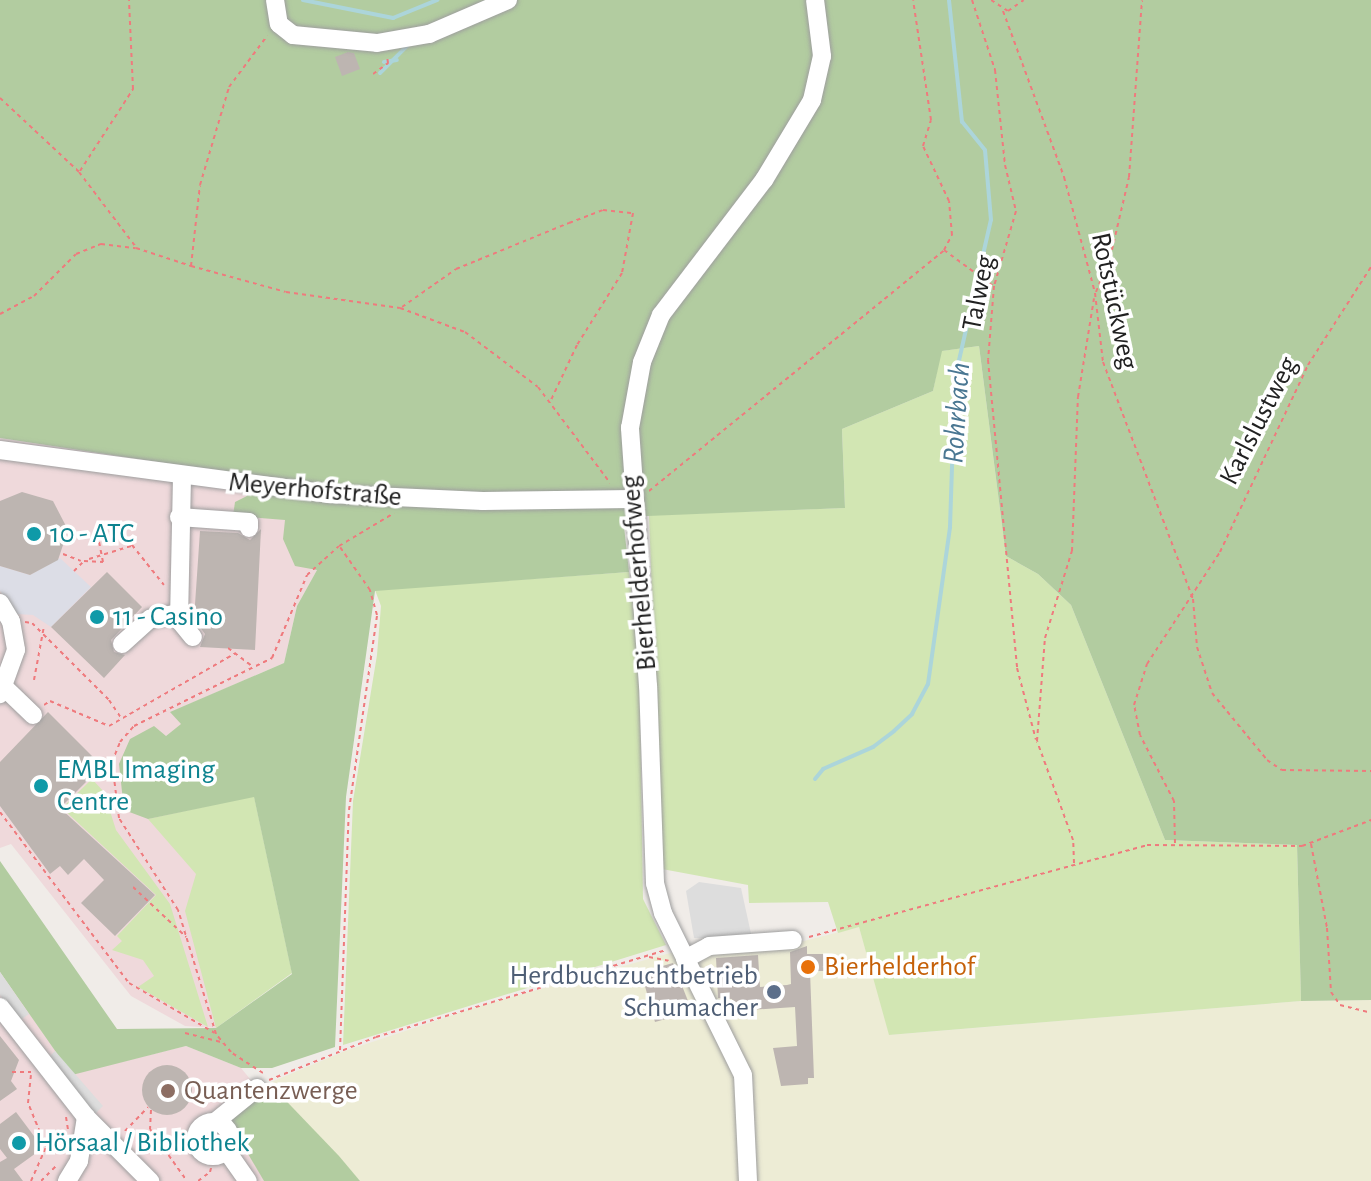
<!DOCTYPE html>
<meta charset="utf-8">
<style>
body{margin:0}
#map{position:relative;width:1371px;height:1181px;overflow:hidden;background:#f0ece8;font-family:"Alegreya Sans",sans-serif}
div>[style]{position:absolute}
.commercial>*{inset:0;background:#efd9db}
.farmland>*{inset:0;background:#edecd5}
.grass>*{inset:0;background:#d2e6b3}
.forest>*{inset:0;background:#b2cca0}
.parking>*{inset:0;background:#ddd}
.plaza>*{inset:0;background:#dcdde6}
.stream>*{height:4px;margin:-2px;padding:0 2px;transform-origin:2px;border-radius:2px;background:#acd5da}
.building>*{inset:0;background:#bdb5b1}
.round{border-radius:50%}
.path>*{height:2px;margin-top:-1px;transform-origin:0;background:repeating-linear-gradient(90deg,#ef7a7d 0 4px,transparent 0 8px)}
.roads{filter:drop-shadow(0 0 2px #9e9e9e) drop-shadow(0 0 2px #9e9e9e)}
.minor>*{height:18px;margin:-9px;padding:0 9px;transform-origin:9px;border-radius:9px;background:#fff}
.minor>.ring{margin:-9px;padding:0;box-sizing:content-box;background:none;border:18px solid #fff;border-radius:50%}
.dots>*{width:22px;height:22px;translate:-50% -50%;box-sizing:border-box;border:4px solid #fff;border-radius:50%}
span{translate:-50% -50%;white-space:nowrap;text-align:center;line-height:1.15;-webkit-text-stroke:7px #fff;paint-order:stroke}
.street-label{font-size:28px;color:#212121}
.culture-label{font-size:28px;color:#0d838f}
.left{translate:0 -50%;text-align:left}
.food-label{font-size:28px;color:#c56008}
.service-label{font-size:28px;color:#4e5e75}
.right{translate:-100% -50%;text-align:right}
.education-label{font-size:28px;color:#785e54}
.water-label{font-size:30px;color:#4a7792;font-style:italic}
</style>
<div id="map">
<div class="commercial">
<i style="clip-path:polygon(0 438px,250px 476px,247px 496px,285px 520px,317px 570px,297px 606px,284px 663px,171px 712px,182px 724px,166px 736px,130px 739px,254px 796px,216px 1028px,185px 1026px,131px 996px,11px 844px,0 848px)"></i>
<i style="clip-path:polygon(0 972px,72px 1074px,186px 1046px,241px 1068px,334px 1181px,0 1181px)"></i>
</div>
<div class="farmland">
<i style="clip-path:polygon(859px 927px,890px 1035px,1301px 1001px,1371px 1000px,1371px 1181px,756px 1181px,753px 1079px,728px 1023px,715px 1030px,737px 1076px,742px 1181px,360px 1181px,269px 1083px,345px 1051px,483px 1005px,674px 952px,788px 945px)"></i>
</div>
<div class="grass">
<i style="clip-path:polygon(979px 346px,1006px 556px,1038px 574px,1071px 605px,1165px 840px,1297px 845px,1301px 1001px,889px 1035px,859px 927px,838px 933px,828px 902px,749px 903px,748px 885px,662px 869px,649px 515px,845px 508px,842px 429px,933px 391px,941px 351px)"></i>
<i style="clip-path:polygon(629px 572px,639px 651px,643px 899px,666px 945px,343px 1045px,353px 801px,377px 655px,381px 606px,375px 590px)"></i>
<i style="clip-path:polygon(92px 779px,104px 792px,116px 830px,170px 904px,208px 1027px,138px 987px,154px 976px,143px 960px,112px 950px,122px 941px,117px 936px,156px 895px,62px 808px)"></i>
<i style="clip-path:polygon(254px 796px,292px 973px,216px 1028px,185px 911px,196px 874px,148px 819px)"></i>
</div>
<div class="forest">
<i style="clip-path:polygon(0 0,1371px 0,1371px 1000px,1301px 1001px,1297px 845px,1165px 840px,1071px 605px,1038px 574px,1006px 556px,979px 346px,942px 351px,933px 391px,842px 429px,845px 508px,623px 517px,629px 572px,375px 591px,346px 797px,335px 1047px,272px 1068px,241px 1068px,186px 1046px,72px 1075px,0 972px,0 861px,117px 1029px,216px 1028px,292px 974px,254px 797px,148px 819px,124px 810px,119px 764px,130px 739px,154px 726px,166px 736px,181px 724px,170px 712px,284px 663px,297px 606px,317px 570px,295px 566px,283px 539px,285px 520px,233px 516px,235px 502px,247px 496px,250px 476px,0 438px)"></i>
<i style="clip-path:polygon(269px 1083px,339px 1156px,360px 1181px,264px 1181px,227px 1118px)"></i>
</div>
<div class="parking">
<i style="clip-path:polygon(699px 882px,741px 888px,752px 938px,694px 938px,686px 891px)"></i>
<i style="clip-path:polygon(0 972px,29px 1014px,19px 1021px,0 995px)"></i>
<i style="clip-path:polygon(55px 1051px,103px 1106px,95px 1114px,47px 1059px)"></i>
</div>
<div class="plaza">
<i style="clip-path:polygon(60px 558px,91px 587px,51px 627px,33px 615px,17px 614px,0 591px,0 566px,30px 575px)"></i>
</div>
<div class="stream">
<i style="left:303px;top:0;width:92px;rotate:11.3deg"></i>
<i style="left:393px;top:18px;width:48px;rotate:-22.2deg"></i>
<i style="left:384px;top:62px;width:13px;rotate:-9deg"></i>
<i style="left:380px;top:73px;width:38px;rotate:-45deg"></i>
<i style="left:815px;top:779px;width:13px;rotate:-51deg"></i>
<i style="left:823px;top:769px;width:55px;rotate:-23.7deg"></i>
<i style="left:873px;top:747px;width:26px;rotate:-37deg"></i>
<i style="left:894px;top:731px;width:25px;rotate:-43deg"></i>
<i style="left:912px;top:714px;width:34px;rotate:-62deg"></i>
<i style="left:928px;top:684px;width:159px;rotate:-82deg"></i>
<i style="left:950px;top:527px;width:149px;rotate:-88.1deg"></i>
<i style="left:955px;top:378px;width:162px;rotate:-77.2deg"></i>
<i style="left:991px;top:220px;width:70px;rotate:-94.9deg"></i>
<i style="left:985px;top:150px;width:36px;rotate:-129deg"></i>
<i style="left:962px;top:122px;width:123px;rotate:-96.1deg"></i>
</div>
<div class="building">
<i style="clip-path:polygon(348px 52px,354px 53px,360px 69px,342px 76px,335px 57px)"></i>
<i style="clip-path:polygon(22px 492px,53px 501px,68px 530px,58px 560px,30px 575px,0 566px,0 501px)"></i>
<i style="clip-path:polygon(261px 529px,255px 650px,200px 647px,205px 634px,194px 619px,200px 531px,238px 533px,250px 540px)"></i>
<i style="clip-path:polygon(107px 572px,142px 607px,111px 640px,114px 652px,125px 655px,104px 678px,51px 627px)"></i>
<i style="clip-path:polygon(48px 712px,102px 766px,60px 808px,155px 895px,115px 936px,81px 903px,104px 880px,84px 859px,68px 875px,60px 866px,50px 874px,0 806px,0 762px)"></i>
<i style="clip-path:polygon(807px 946px,807px 954px,825px 954px,825px 971px,810px 971px,814px 1078px,808px 1078px,808px 1084px,781px 1086px,773px 1048px,797px 1046px,795px 1007px,733px 1011px,732px 999px,718px 998px,716px 958px,758px 955px,760px 987px,787px 985px,791px 984px,790px 952px)"></i>
<i style="clip-path:polygon(673px 963px,690px 1006px,687px 1013px,655px 1022px,641px 972px)"></i>
<i style="clip-path:polygon(0 1036px,19px 1060px,11px 1081px,17px 1089px,0 1101px)"></i>
<i class="round" style="left:142px;top:1065px;width:50px;height:50px"></i>
<i style="clip-path:polygon(16px 1112px,43px 1148px,14px 1169px,23px 1181px,0 1181px,0 1162px,7px 1158px,0 1149px,0 1124px)"></i>
</div>
<div class="path">
<i style="left:972px;top:0;width:74px;rotate:71.8deg"></i>
<i style="left:995px;top:70px;width:96px;rotate:84deg"></i>
<i style="left:1005px;top:165px;width:47px;rotate:76.6deg"></i>
<i style="left:1016px;top:211px;width:78px;rotate:106.3deg"></i>
<i style="left:994px;top:286px;width:74px;rotate:94.6deg"></i>
<i style="left:988px;top:360px;width:309px;rotate:84.6deg"></i>
<i style="left:1017px;top:668px;width:74px;rotate:75.2deg"></i>
<i style="left:991px;top:0;width:20px;rotate:33deg"></i>
<i style="left:1008px;top:11px;width:19px;rotate:-35deg"></i>
<i style="left:1003px;top:11px;width:177px;rotate:69.8deg"></i>
<i style="left:1064px;top:177px;width:120px;rotate:75deg"></i>
<i style="left:1095px;top:293px;width:69px;rotate:83.4deg"></i>
<i style="left:1103px;top:362px;width:254px;rotate:69.2deg"></i>
<i style="left:1193px;top:599px;width:48px;rotate:85.2deg"></i>
<i style="left:1197px;top:647px;width:48px;rotate:71.9deg"></i>
<i style="left:1212px;top:693px;width:87px;rotate:50.6deg"></i>
<i style="left:1267px;top:760px;width:18px;rotate:34deg"></i>
<i style="left:1282px;top:770px;width:89px;rotate:0.6deg"></i>
<i style="left:373px;top:74px;width:19px;rotate:-36deg"></i>
<i style="left:388px;top:63px;width:7px;rotate:-98deg"></i>
<i style="left:0;top:98px;width:108px;rotate:43.1deg"></i>
<i style="left:79px;top:172px;width:94px;rotate:52.8deg"></i>
<i style="left:80px;top:171px;width:98px;rotate:-57.1deg"></i>
<i style="left:133px;top:89px;width:89px;rotate:-92.6deg"></i>
<i style="left:944px;top:250px;width:61px;rotate:36.3deg"></i>
<i style="left:191px;top:266px;width:98px;rotate:15.3deg"></i>
<i style="left:286px;top:292px;width:115px;rotate:8deg"></i>
<i style="left:400px;top:308px;width:69px;rotate:20.3deg"></i>
<i style="left:465px;top:332px;width:91px;rotate:37deg"></i>
<i style="left:538px;top:387px;width:120px;rotate:53.1deg"></i>
<i style="left:1096px;top:292px;width:37px;rotate:-68deg"></i>
<i style="left:1110px;top:258px;width:83px;rotate:-76.8deg"></i>
<i style="left:1129px;top:177px;width:177px;rotate:-85.8deg"></i>
<i style="left:402px;top:307px;width:66px;rotate:-35.1deg"></i>
<i style="left:456px;top:269px;width:122px;rotate:-22.2deg"></i>
<i style="left:569px;top:223px;width:36px;rotate:-21deg"></i>
<i style="left:603px;top:210px;width:30px;rotate:6deg"></i>
<i style="left:633px;top:213px;width:61px;rotate:100.4deg"></i>
<i style="left:622px;top:273px;width:85px;rotate:122deg"></i>
<i style="left:577px;top:345px;width:61px;rotate:115.3deg"></i>
<i style="left:0;top:314px;width:38px;rotate:-28deg"></i>
<i style="left:34px;top:296px;width:59px;rotate:-45deg"></i>
<i style="left:76px;top:254px;width:27px;rotate:-22deg"></i>
<i style="left:101px;top:244px;width:35px;rotate:7deg"></i>
<i style="left:136px;top:248px;width:58px;rotate:18.1deg"></i>
<i style="left:191px;top:266px;width:81px;rotate:-83.7deg"></i>
<i style="left:200px;top:185px;width:102px;rotate:-73.5deg"></i>
<i style="left:229px;top:87px;width:64px;rotate:-53.3deg"></i>
<i style="left:649px;top:491px;width:381px;rotate:-39.2deg"></i>
<i style="left:944px;top:250px;width:17px;rotate:-62deg"></i>
<i style="left:952px;top:235px;width:34px;rotate:-95deg"></i>
<i style="left:949px;top:201px;width:61px;rotate:-115.3deg"></i>
<i style="left:923px;top:146px;width:27px;rotate:-73deg"></i>
<i style="left:931px;top:120px;width:121px;rotate:-98.5deg"></i>
<i style="left:63px;top:554px;width:19px;rotate:21deg"></i>
<i style="left:89px;top:559px;width:44px;rotate:-17.2deg"></i>
<i style="left:74px;top:571px;width:14px;rotate:-45deg"></i>
<i style="left:84px;top:561px;width:19px;rotate:3deg"></i>
<i style="left:103px;top:562px;width:31px;rotate:-101deg"></i>
<i style="left:97px;top:532px;width:8px;rotate:-45deg"></i>
<i style="left:103px;top:526px;width:35px;rotate:33deg"></i>
<i style="left:132px;top:545px;width:51px;rotate:51.3deg"></i>
<i style="left:25px;top:622px;width:7px;rotate:8deg"></i>
<i style="left:32px;top:623px;width:109px;rotate:45deg"></i>
<i style="left:109px;top:700px;width:22px;rotate:56deg"></i>
<i style="left:228px;top:648px;width:31px;rotate:37deg"></i>
<i style="left:34px;top:680px;width:55px;rotate:-79.5deg"></i>
<i style="left:44px;top:705px;width:7px;rotate:-34deg"></i>
<i style="left:50px;top:701px;width:64px;rotate:23deg"></i>
<i style="left:109px;top:726px;width:146px;rotate:-29.9deg"></i>
<i style="left:0;top:812px;width:214px;rotate:53deg"></i>
<i style="left:129px;top:983px;width:99px;rotate:30.2deg"></i>
<i style="left:1175px;top:843px;width:42px;rotate:-91.4deg"></i>
<i style="left:1174px;top:801px;width:74px;rotate:-117.3deg"></i>
<i style="left:1140px;top:735px;width:31px;rotate:-101deg"></i>
<i style="left:1134px;top:705px;width:43px;rotate:-72.4deg"></i>
<i style="left:1147px;top:664px;width:134px;rotate:-56.9deg"></i>
<i style="left:1220px;top:552px;width:207px;rotate:-64.8deg"></i>
<i style="left:1308px;top:365px;width:117px;rotate:-57.3deg"></i>
<i style="left:1311px;top:844px;width:86px;rotate:79.2deg"></i>
<i style="left:1327px;top:928px;width:64px;rotate:86.4deg"></i>
<i style="left:1331px;top:992px;width:16px;rotate:55deg"></i>
<i style="left:1340px;top:1005px;width:32px;rotate:14deg"></i>
<i style="left:1074px;top:863px;width:23px;rotate:-92deg"></i>
<i style="left:1073px;top:840px;width:105px;rotate:-110deg"></i>
<i style="left:1037px;top:741px;width:103px;rotate:-85.6deg"></i>
<i style="left:1045px;top:638px;width:91px;rotate:-72.8deg"></i>
<i style="left:1072px;top:551px;width:154px;rotate:-87.8deg"></i>
<i style="left:1078px;top:397px;width:100px;rotate:-80.8deg"></i>
<i style="left:133px;top:887px;width:73px;rotate:43.3deg"></i>
<i style="left:809px;top:937px;width:350px;rotate:-15.2deg"></i>
<i style="left:1147px;top:845px;width:155px;rotate:0.4deg"></i>
<i style="left:1302px;top:846px;width:74px;rotate:-20.6deg"></i>
<i style="left:649px;top:957px;width:20px;rotate:11deg"></i>
<i style="left:185px;top:1033px;width:37px;rotate:14deg"></i>
<i style="left:340px;top:1050px;width:240px;rotate:-87.9deg"></i>
<i style="left:349px;top:810px;width:197px;rotate:-81.8deg"></i>
<i style="left:377px;top:615px;width:26px;rotate:-106deg"></i>
<i style="left:370px;top:590px;width:52px;rotate:-124.9deg"></i>
<i style="left:12px;top:1072px;width:19px"></i>
<i style="left:263px;top:1073px;width:38px;rotate:-147deg"></i>
<i style="left:231px;top:1052px;width:23px;rotate:-130deg"></i>
<i style="left:216px;top:1034px;width:130px;rotate:-107deg"></i>
<i style="left:178px;top:910px;width:109px;rotate:-122.7deg"></i>
<i style="left:119px;top:818px;width:56px;rotate:-97.1deg"></i>
<i style="left:112px;top:762px;width:22px;rotate:-68deg"></i>
<i style="left:120px;top:742px;width:21px;rotate:-49deg"></i>
<i style="left:134px;top:726px;width:154px;rotate:-26.2deg"></i>
<i style="left:272px;top:658px;width:90px;rotate:-67.1deg"></i>
<i style="left:307px;top:575px;width:43px;rotate:-42.2deg"></i>
<i style="left:339px;top:546px;width:64px;rotate:-31deg"></i>
<i style="left:269px;top:1080px;width:115px;rotate:-21.9deg"></i>
<i style="left:376px;top:1037px;width:303px;rotate:-16.7deg"></i>
<i style="left:151px;top:1110px;width:19px;rotate:93deg"></i>
<i style="left:150px;top:1129px;width:64px;rotate:54.6deg"></i>
<i style="left:66px;top:1117px;width:13px;rotate:81deg"></i>
<i style="left:125px;top:1131px;width:33px;rotate:-46deg"></i>
<i style="left:31px;top:1181px;width:37px;rotate:-66deg"></i>
<i style="left:46px;top:1147px;width:48px;rotate:-112.2deg"></i>
<i style="left:28px;top:1103px;width:28px;rotate:-84deg"></i>
<i style="left:41px;top:1181px;width:23px;rotate:-45deg"></i>
<i style="left:198px;top:1181px;width:15px;rotate:-37deg"></i>
<i style="left:210px;top:1172px;width:11px;rotate:-75deg"></i>
</div>
<div class="roads">
<div class="minor">
<i style="left:275px;top:0;width:24px;rotate:81deg"></i>
<i style="left:279px;top:24px;width:18px;rotate:38deg"></i>
<i style="left:293px;top:35px;width:84px;rotate:5.4deg"></i>
<i style="left:377px;top:43px;width:53px;rotate:-9.8deg"></i>
<i style="left:429px;top:34px;width:86px;rotate:-23.3deg"></i>
<i style="left:0;top:450px;width:331px;rotate:7.6deg"></i>
<i style="left:328px;top:494px;width:155px;rotate:2.6deg"></i>
<i style="left:483px;top:501px;width:149px;rotate:-0.8deg"></i>
<i style="left:182px;top:477px;width:143px;rotate:91.2deg"></i>
<i style="left:179px;top:620px;width:22px;rotate:51deg"></i>
<i style="left:179px;top:517px;width:70px;rotate:4.1deg"></i>
<i style="left:249px;top:522px;width:6px;rotate:90deg"></i>
<i style="left:0;top:603px;width:21px;rotate:59deg"></i>
<i style="left:11px;top:621px;width:29px;rotate:80deg"></i>
<i style="left:16px;top:650px;width:47px;rotate:110deg"></i>
<i style="left:122px;top:644px;width:38px;rotate:-42deg"></i>
<i style="left:150px;top:619px;width:30px;rotate:-12deg"></i>
<i style="left:5px;top:688px;width:39px;rotate:44deg"></i>
<i style="left:685px;top:959px;width:27px;rotate:-28deg"></i>
<i style="left:709px;top:946px;width:84px;rotate:-4.1deg"></i>
<i style="left:0;top:1007px;width:140px;rotate:52deg"></i>
<i style="left:86px;top:1117px;width:91px;rotate:45deg"></i>
<i class="ring" style="left:196px;top:1122px;width:16px;height:16px"></i>
<i style="left:215px;top:1122px;width:54px;rotate:-39deg"></i>
<i style="left:226px;top:1150px;width:38px;rotate:55deg"></i>
<i style="left:67px;top:1181px;width:23px;rotate:-59deg"></i>
<i style="left:79px;top:1161px;width:45px;rotate:-81deg"></i>
<i style="left:748px;top:1181px;width:106px;rotate:-92.7deg"></i>
<i style="left:743px;top:1075px;width:181px;rotate:-116.3deg"></i>
<i style="left:663px;top:913px;width:31px;rotate:-105deg"></i>
<i style="left:655px;top:883px;width:197px;rotate:-92deg"></i>
<i style="left:648px;top:686px;width:259px;rotate:-94deg"></i>
<i style="left:630px;top:428px;width:67px;rotate:-79.7deg"></i>
<i style="left:642px;top:362px;width:51px;rotate:-68deg"></i>
<i style="left:661px;top:315px;width:170px;rotate:-52.7deg"></i>
<i style="left:764px;top:180px;width:93px;rotate:-59deg"></i>
<i style="left:812px;top:100px;width:45px;rotate:-77.2deg"></i>
<i style="left:822px;top:56px;width:56px;rotate:-97.1deg"></i>
</div>
</div>
<div class="dots">
<i style="left:34px;top:534px;background:#0f9aa8"></i>
<i style="left:97px;top:617px;background:#0f9aa8"></i>
<i style="left:41px;top:786px;background:#0f9aa8"></i>
<i style="left:808px;top:967px;background:#e8710a"></i>
<i style="left:774px;top:992px;background:#5c6f8a"></i>
<i style="left:168px;top:1091px;background:#8d6e63"></i>
<i style="left:19px;top:1143px;background:#0f9aa8"></i>
</div>
<div class="street-label">
<span style="left:979px;top:293px;rotate:-79deg">Talweg</span>
<span style="left:1114px;top:301px;rotate:78deg">Rotstückweg</span>
<span style="left:1259px;top:421px;rotate:-63deg">Karlslustweg</span>
<span style="left:315px;top:490px;rotate:5deg">Meyerhofstraße</span>
<span style="left:639px;top:573px;rotate:-95deg">Bierhelderhofweg</span>
</div>
<div class="culture-label">
<span class="left" style="left:50px;top:534px">10 - ATC</span>
<span class="left" style="left:113px;top:617px">11 - Casino</span>
<span class="left" style="left:57px;top:786px">EMBL Imaging<br>Centre</span>
<span class="left" style="left:35px;top:1143px">Hörsaal / Bibliothek</span>
</div>
<div class="food-label">
<span class="left" style="left:824px;top:967px">Bierhelderhof</span>
</div>
<div class="service-label">
<span class="right" style="left:758px;top:992px">Herdbuchzuchtbetrieb<br>Schumacher</span>
</div>
<div class="education-label">
<span class="left" style="left:184px;top:1091px">Quantenzwerge</span>
</div>
<div class="water-label">
<span style="left:957px;top:413px;rotate:-86deg">Rohrbach</span>
</div>
</div>
